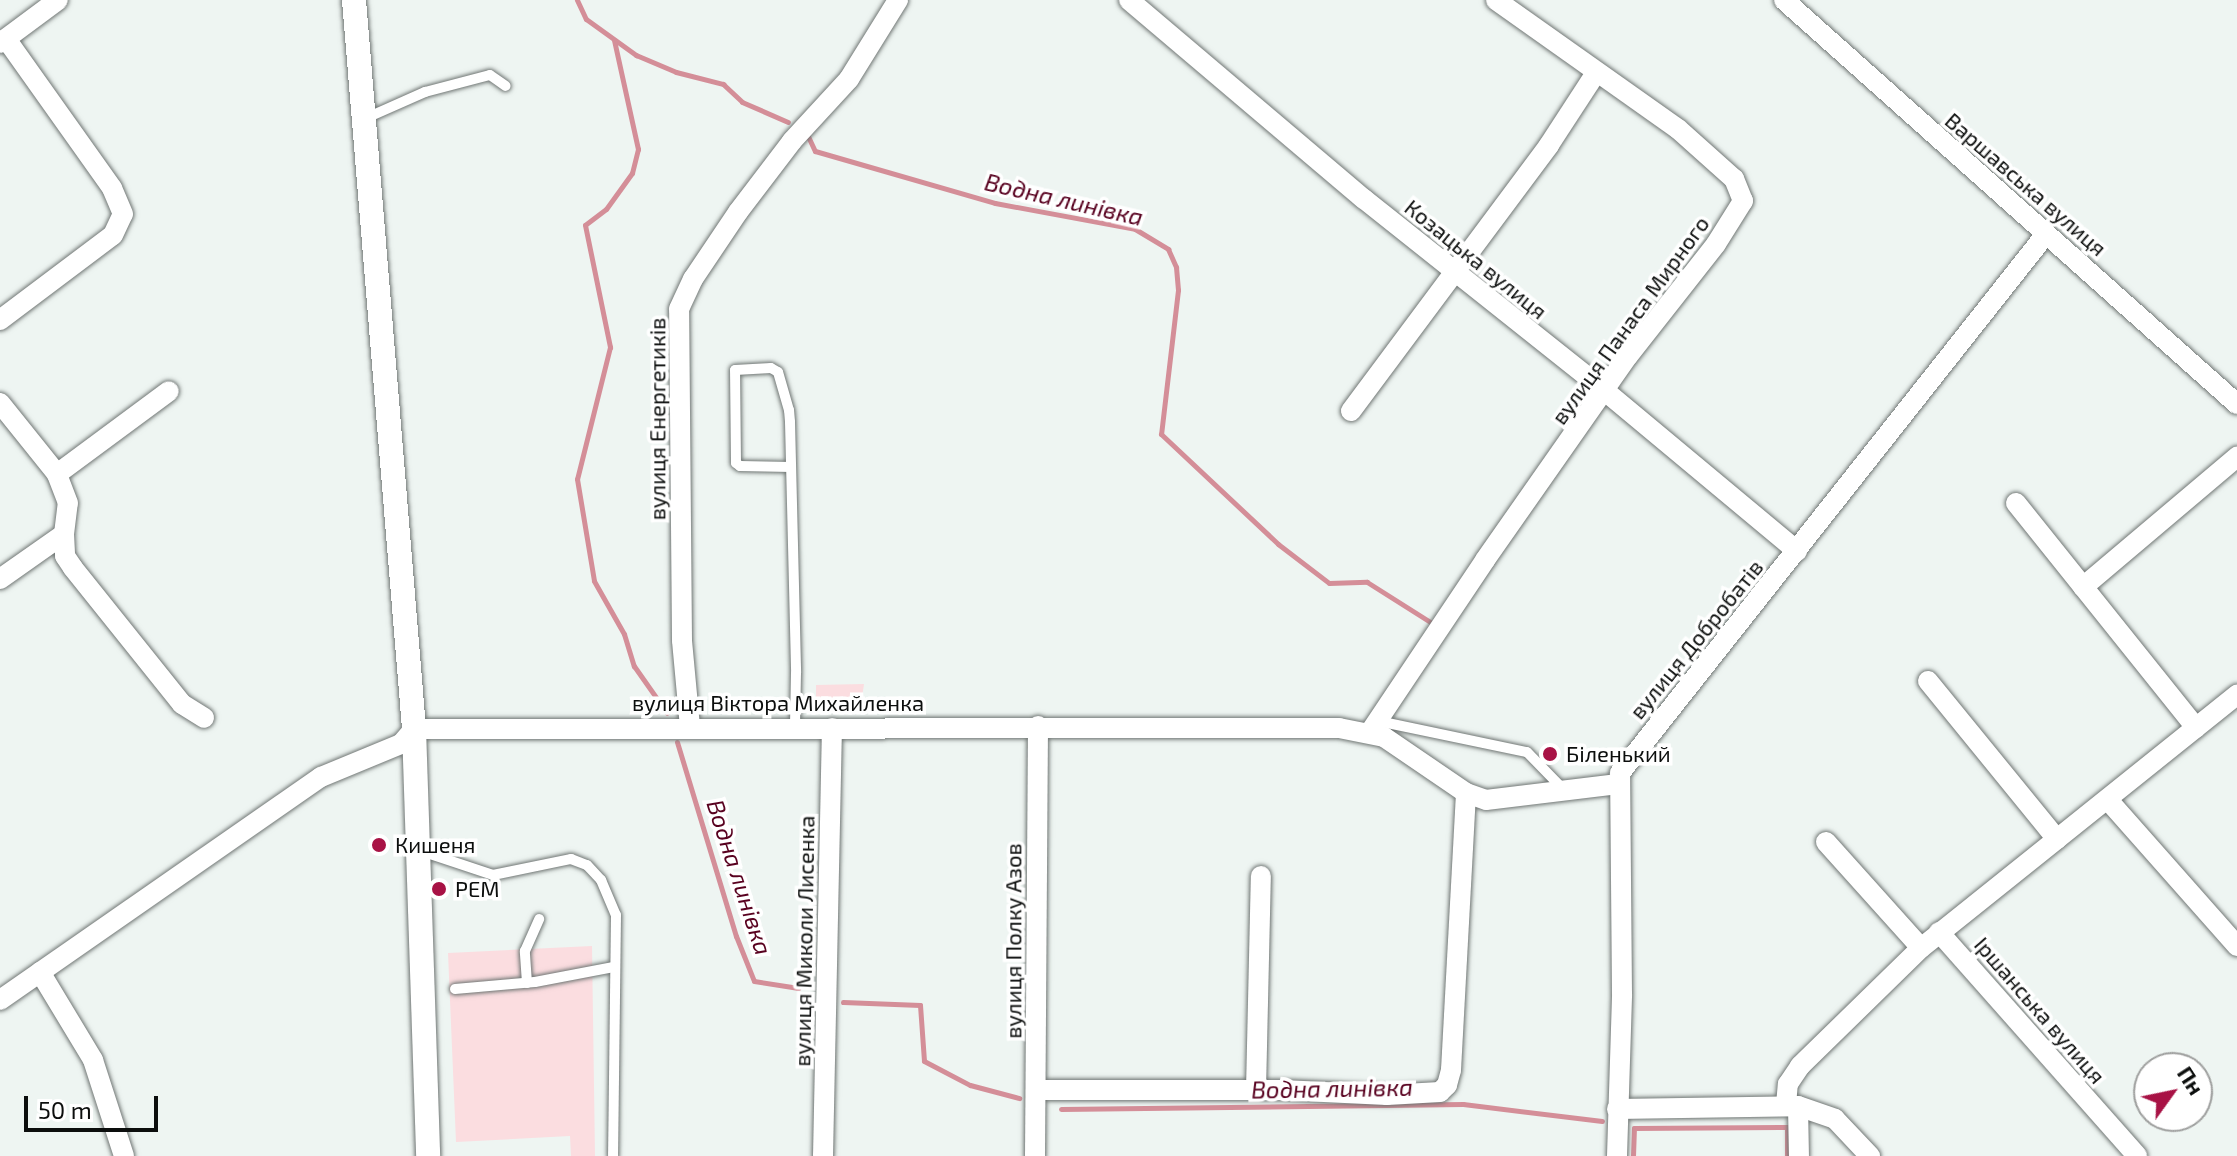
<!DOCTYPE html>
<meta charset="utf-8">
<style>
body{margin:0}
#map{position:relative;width:2237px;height:1156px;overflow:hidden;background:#eef5f2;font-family:"Exo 2",sans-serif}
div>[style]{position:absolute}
.green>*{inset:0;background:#fbdde0}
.stream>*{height:5px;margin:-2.5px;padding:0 2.5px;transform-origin:2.5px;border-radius:2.5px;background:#d48e98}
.roads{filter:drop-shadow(0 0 2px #707674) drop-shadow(0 0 2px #707674)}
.service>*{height:10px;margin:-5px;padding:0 5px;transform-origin:5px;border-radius:5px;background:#fff}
.minor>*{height:20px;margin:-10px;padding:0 10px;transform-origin:10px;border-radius:10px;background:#fff}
.tertiary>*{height:24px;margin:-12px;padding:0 12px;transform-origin:12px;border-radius:12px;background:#fff}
.dots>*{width:22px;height:22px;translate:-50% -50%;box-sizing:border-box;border:4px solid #fff;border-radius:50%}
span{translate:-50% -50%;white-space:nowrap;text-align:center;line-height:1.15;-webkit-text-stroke:7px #fff;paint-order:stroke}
.street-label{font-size:22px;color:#0c0e0d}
.poi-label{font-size:22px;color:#0c0e0d}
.left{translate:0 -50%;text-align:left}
.water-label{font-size:24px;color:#58011f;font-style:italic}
.north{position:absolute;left:2133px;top:1052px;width:80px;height:80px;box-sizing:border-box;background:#fff;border:2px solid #9e9f9e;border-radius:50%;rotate:57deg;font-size:22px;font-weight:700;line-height:32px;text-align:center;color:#0c0e0d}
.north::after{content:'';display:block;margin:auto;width:28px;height:36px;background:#a81245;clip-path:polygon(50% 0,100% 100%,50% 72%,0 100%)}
.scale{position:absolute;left:24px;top:1096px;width:134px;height:36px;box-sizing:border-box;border:4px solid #0c0e0d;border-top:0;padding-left:10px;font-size:24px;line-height:28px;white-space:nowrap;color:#0c0e0d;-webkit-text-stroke:6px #fff;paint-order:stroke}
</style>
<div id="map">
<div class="green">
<i style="clip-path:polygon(864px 684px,860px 711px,816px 710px,816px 685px)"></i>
<i style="clip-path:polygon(592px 946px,595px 1156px,571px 1156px,570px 1136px,456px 1142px,448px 953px)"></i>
</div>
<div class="stream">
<i style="left:577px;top:0;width:21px;rotate:65deg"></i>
<i style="left:586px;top:19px;width:62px;rotate:35.8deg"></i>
<i style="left:636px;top:55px;width:43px;rotate:23deg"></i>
<i style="left:676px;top:72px;width:49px;rotate:14.3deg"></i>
<i style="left:723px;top:84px;width:26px;rotate:43deg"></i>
<i style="left:742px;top:102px;width:50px;rotate:23.5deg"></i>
<i style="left:614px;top:40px;width:112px;rotate:77.6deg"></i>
<i style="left:638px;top:149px;width:25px;rotate:104deg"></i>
<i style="left:632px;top:173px;width:44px;rotate:125.8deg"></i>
<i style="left:606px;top:209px;width:26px;rotate:143deg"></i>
<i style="left:585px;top:225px;width:125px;rotate:78.4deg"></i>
<i style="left:610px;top:347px;width:136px;rotate:104deg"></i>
<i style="left:577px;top:479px;width:103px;rotate:80.5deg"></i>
<i style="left:594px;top:581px;width:61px;rotate:60.5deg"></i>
<i style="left:624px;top:634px;width:34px;rotate:73deg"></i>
<i style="left:634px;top:666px;width:57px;rotate:54.9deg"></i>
<i style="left:806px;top:132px;width:21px;rotate:65deg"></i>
<i style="left:815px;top:151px;width:187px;rotate:16.1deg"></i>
<i style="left:995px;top:203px;width:142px;rotate:10.5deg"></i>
<i style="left:1135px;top:229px;width:39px;rotate:31deg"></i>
<i style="left:1168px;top:249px;width:20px;rotate:66deg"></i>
<i style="left:1176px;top:267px;width:23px;rotate:85deg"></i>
<i style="left:1178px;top:290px;width:145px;rotate:96.7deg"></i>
<i style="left:1161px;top:434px;width:161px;rotate:43.2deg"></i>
<i style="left:1278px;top:544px;width:64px;rotate:37.4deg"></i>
<i style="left:1329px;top:583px;width:38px;rotate:-2deg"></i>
<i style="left:1367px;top:582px;width:80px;rotate:32.3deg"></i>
<i style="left:677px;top:742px;width:203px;rotate:73.1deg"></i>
<i style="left:736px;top:936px;width:48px;rotate:68.2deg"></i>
<i style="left:754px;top:981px;width:45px;rotate:9deg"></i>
<i style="left:843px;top:1002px;width:77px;rotate:2.2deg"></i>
<i style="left:920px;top:1005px;width:56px;rotate:85.9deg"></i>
<i style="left:924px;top:1061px;width:52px;rotate:27.6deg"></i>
<i style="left:970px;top:1085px;width:51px;rotate:14.9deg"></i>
<i style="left:1061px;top:1109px;width:402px;rotate:-0.7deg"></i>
<i style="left:1463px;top:1104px;width:140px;rotate:7deg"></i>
<i style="left:1633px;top:1156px;width:28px;rotate:-88deg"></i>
<i style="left:1634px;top:1128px;width:153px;rotate:-0.4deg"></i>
<i style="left:1787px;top:1127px;width:29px;rotate:90deg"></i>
</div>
<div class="roads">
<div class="service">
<i style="left:364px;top:119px;width:67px;rotate:-23.9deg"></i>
<i style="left:425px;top:92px;width:67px;rotate:-14.7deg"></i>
<i style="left:490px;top:75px;width:19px;rotate:35deg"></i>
<i style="left:791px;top:467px;width:51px;rotate:-178.9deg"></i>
<i style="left:740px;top:466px;width:5px;rotate:-143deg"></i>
<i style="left:736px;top:463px;width:93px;rotate:-90.6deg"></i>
<i style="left:735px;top:370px;width:36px;rotate:-3deg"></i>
<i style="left:771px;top:368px;width:8px;rotate:30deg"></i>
<i style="left:778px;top:372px;width:40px;rotate:74deg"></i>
<i style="left:789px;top:410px;width:12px;rotate:85deg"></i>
<i style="left:790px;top:422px;width:251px;rotate:88.6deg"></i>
<i style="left:796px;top:673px;width:54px;rotate:91.1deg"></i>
<i style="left:1378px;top:721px;width:152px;rotate:11.8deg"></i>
<i style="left:1527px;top:752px;width:52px;rotate:45.8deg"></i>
<i style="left:421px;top:851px;width:76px;rotate:18.4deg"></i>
<i style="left:493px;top:875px;width:80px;rotate:-11.6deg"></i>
<i style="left:571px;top:859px;width:17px;rotate:21deg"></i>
<i style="left:587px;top:865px;width:21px;rotate:47deg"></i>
<i style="left:601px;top:880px;width:38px;rotate:67deg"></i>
<i style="left:616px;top:915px;width:241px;rotate:90.7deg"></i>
<i style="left:527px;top:983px;width:32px;rotate:-94deg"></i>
<i style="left:525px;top:951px;width:35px;rotate:-66deg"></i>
<i style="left:455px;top:989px;width:80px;rotate:-5deg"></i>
<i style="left:535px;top:982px;width:80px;rotate:-10.8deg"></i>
</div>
<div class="minor">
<i style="left:1129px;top:0;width:308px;rotate:40.3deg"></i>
<i style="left:1364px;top:199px;width:308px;rotate:38.5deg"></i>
<i style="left:1605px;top:391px;width:250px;rotate:39.8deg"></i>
<i style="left:1784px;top:0;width:607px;rotate:41.73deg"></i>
<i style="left:0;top:43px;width:72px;rotate:-36.6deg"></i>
<i style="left:0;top:320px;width:141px;rotate:-37deg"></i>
<i style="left:113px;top:235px;width:23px;rotate:-65deg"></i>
<i style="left:123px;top:214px;width:28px;rotate:-113deg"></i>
<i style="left:112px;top:188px;width:183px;rotate:-125.4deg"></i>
<i style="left:0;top:403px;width:91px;rotate:51.2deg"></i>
<i style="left:1351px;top:411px;width:332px;rotate:-53.3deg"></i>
<i style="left:1549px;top:145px;width:86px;rotate:-56.9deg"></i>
<i style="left:2016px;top:503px;width:288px;rotate:51.3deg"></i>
<i style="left:64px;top:534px;width:22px;rotate:87deg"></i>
<i style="left:65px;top:556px;width:14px;rotate:56deg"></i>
<i style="left:73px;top:568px;width:174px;rotate:51.3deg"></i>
<i style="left:182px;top:704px;width:26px;rotate:32deg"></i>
<i style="left:0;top:579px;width:78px;rotate:-35.1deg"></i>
<i style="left:64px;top:534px;width:31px;rotate:-83deg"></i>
<i style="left:68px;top:503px;width:31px;rotate:-111deg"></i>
<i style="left:57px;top:474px;width:139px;rotate:-36.5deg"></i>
<i style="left:2083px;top:587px;width:202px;rotate:-40.2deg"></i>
<i style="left:1928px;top:681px;width:204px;rotate:50.8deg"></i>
<i style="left:2057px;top:839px;width:231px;rotate:-38.7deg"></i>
<i style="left:690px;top:727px;width:87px;rotate:-95.3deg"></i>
<i style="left:682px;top:640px;width:331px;rotate:-90.5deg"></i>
<i style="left:679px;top:309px;width:33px;rotate:-65deg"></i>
<i style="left:693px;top:279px;width:81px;rotate:-56.1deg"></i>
<i style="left:738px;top:212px;width:89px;rotate:-52.7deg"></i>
<i style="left:792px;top:141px;width:84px;rotate:-47.4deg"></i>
<i style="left:849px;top:79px;width:93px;rotate:-58.2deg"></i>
<i style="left:1370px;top:732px;width:207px;rotate:-56.2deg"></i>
<i style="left:1485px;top:560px;width:249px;rotate:-55deg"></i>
<i style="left:1628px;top:356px;width:142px;rotate:-51.8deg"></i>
<i style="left:1716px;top:244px;width:51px;rotate:-57.9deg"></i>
<i style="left:1743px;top:201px;width:24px;rotate:-112deg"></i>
<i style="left:1734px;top:179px;width:75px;rotate:-138.2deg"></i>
<i style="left:1678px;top:129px;width:223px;rotate:-144.7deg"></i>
<i style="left:2108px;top:800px;width:195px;rotate:48.5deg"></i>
<i style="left:1826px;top:842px;width:142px;rotate:48.1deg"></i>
<i style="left:1921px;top:948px;width:174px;rotate:-38.7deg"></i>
<i style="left:1939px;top:932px;width:299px;rotate:48.5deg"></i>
<i style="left:40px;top:972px;width:103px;rotate:58.9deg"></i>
<i style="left:93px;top:1060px;width:101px;rotate:72.1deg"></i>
<i style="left:0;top:1000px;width:391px;rotate:-34.8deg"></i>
<i style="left:321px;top:777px;width:87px;rotate:-22.4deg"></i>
<i style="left:401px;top:744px;width:20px;rotate:-49deg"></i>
<i style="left:414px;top:729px;width:925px;rotate:-0.06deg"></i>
<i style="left:1339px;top:728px;width:46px;rotate:11.3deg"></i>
<i style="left:1384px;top:737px;width:99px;rotate:34.3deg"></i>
<i style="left:1466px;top:793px;width:21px;rotate:19deg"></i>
<i style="left:1486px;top:800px;width:133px;rotate:-6.9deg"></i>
<i style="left:1037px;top:1090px;width:245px"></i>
<i style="left:1282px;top:1090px;width:105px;rotate:2.7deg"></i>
<i style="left:1387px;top:1095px;width:53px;rotate:-3.2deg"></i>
<i style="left:1440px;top:1092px;width:10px;rotate:-45deg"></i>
<i style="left:1447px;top:1085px;width:16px;rotate:-75deg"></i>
<i style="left:1451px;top:1070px;width:277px;rotate:-86.9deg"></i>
<i style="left:1256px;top:1090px;width:214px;rotate:-88.7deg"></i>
<i style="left:1786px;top:1105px;width:21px;rotate:-85deg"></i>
<i style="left:1788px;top:1084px;width:22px;rotate:-56deg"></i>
<i style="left:1800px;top:1066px;width:169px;rotate:-44.3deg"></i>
<i style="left:1798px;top:1106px;width:50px;rotate:88.9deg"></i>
<i style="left:1617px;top:1109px;width:181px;rotate:-0.9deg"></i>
<i style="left:1798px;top:1106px;width:39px;rotate:19deg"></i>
<i style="left:1835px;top:1119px;width:51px;rotate:46.6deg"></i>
<i style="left:823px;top:1156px;width:428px;rotate:-88.8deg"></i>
<i style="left:1035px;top:1156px;width:430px;rotate:-89.6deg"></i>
<i style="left:1617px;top:1156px;width:162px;rotate:-88.2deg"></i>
<i style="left:1622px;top:994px;width:221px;rotate:-90.5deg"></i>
<i style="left:1620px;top:773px;width:687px;rotate:-51.68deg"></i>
</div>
<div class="tertiary">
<i style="left:354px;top:0;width:731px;rotate:85.29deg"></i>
<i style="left:414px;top:729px;width:427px;rotate:88.1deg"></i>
</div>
</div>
<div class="dots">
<i style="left:1550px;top:754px;background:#a81245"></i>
<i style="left:379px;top:845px;background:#a81245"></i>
<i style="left:439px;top:889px;background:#a81245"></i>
</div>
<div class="street-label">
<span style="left:2026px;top:184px;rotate:41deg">Варшавська вулиця</span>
<span style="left:1476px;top:259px;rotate:39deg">Козацька вулиця</span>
<span style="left:1630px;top:320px;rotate:-54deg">вулиця Панаса Мирного</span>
<span style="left:657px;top:419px;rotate:-90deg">вулиця Енергетиків</span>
<span style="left:1696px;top:639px;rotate:-51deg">вулиця Добробатів</span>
<span style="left:778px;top:703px">вулиця Віктора Михайленка</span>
<span style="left:804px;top:941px;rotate:-89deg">вулиця Миколи Лисенка</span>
<span style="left:1013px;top:941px;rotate:-90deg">вулиця Полку Азов</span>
<span style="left:2040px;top:1010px;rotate:49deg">Іршанська вулиця</span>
</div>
<div class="poi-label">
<span class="left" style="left:1566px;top:754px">Біленький</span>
<span class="left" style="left:395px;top:845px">Кишеня</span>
<span class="left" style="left:455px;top:889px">РЕМ</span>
</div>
<div class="water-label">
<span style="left:1064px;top:199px;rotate:13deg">Водна линівка</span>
<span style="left:740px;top:877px;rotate:72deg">Водна линівка</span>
<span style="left:1332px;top:1088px;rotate:-1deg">Водна линівка</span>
</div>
<div class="north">Пн</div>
<div class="scale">50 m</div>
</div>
